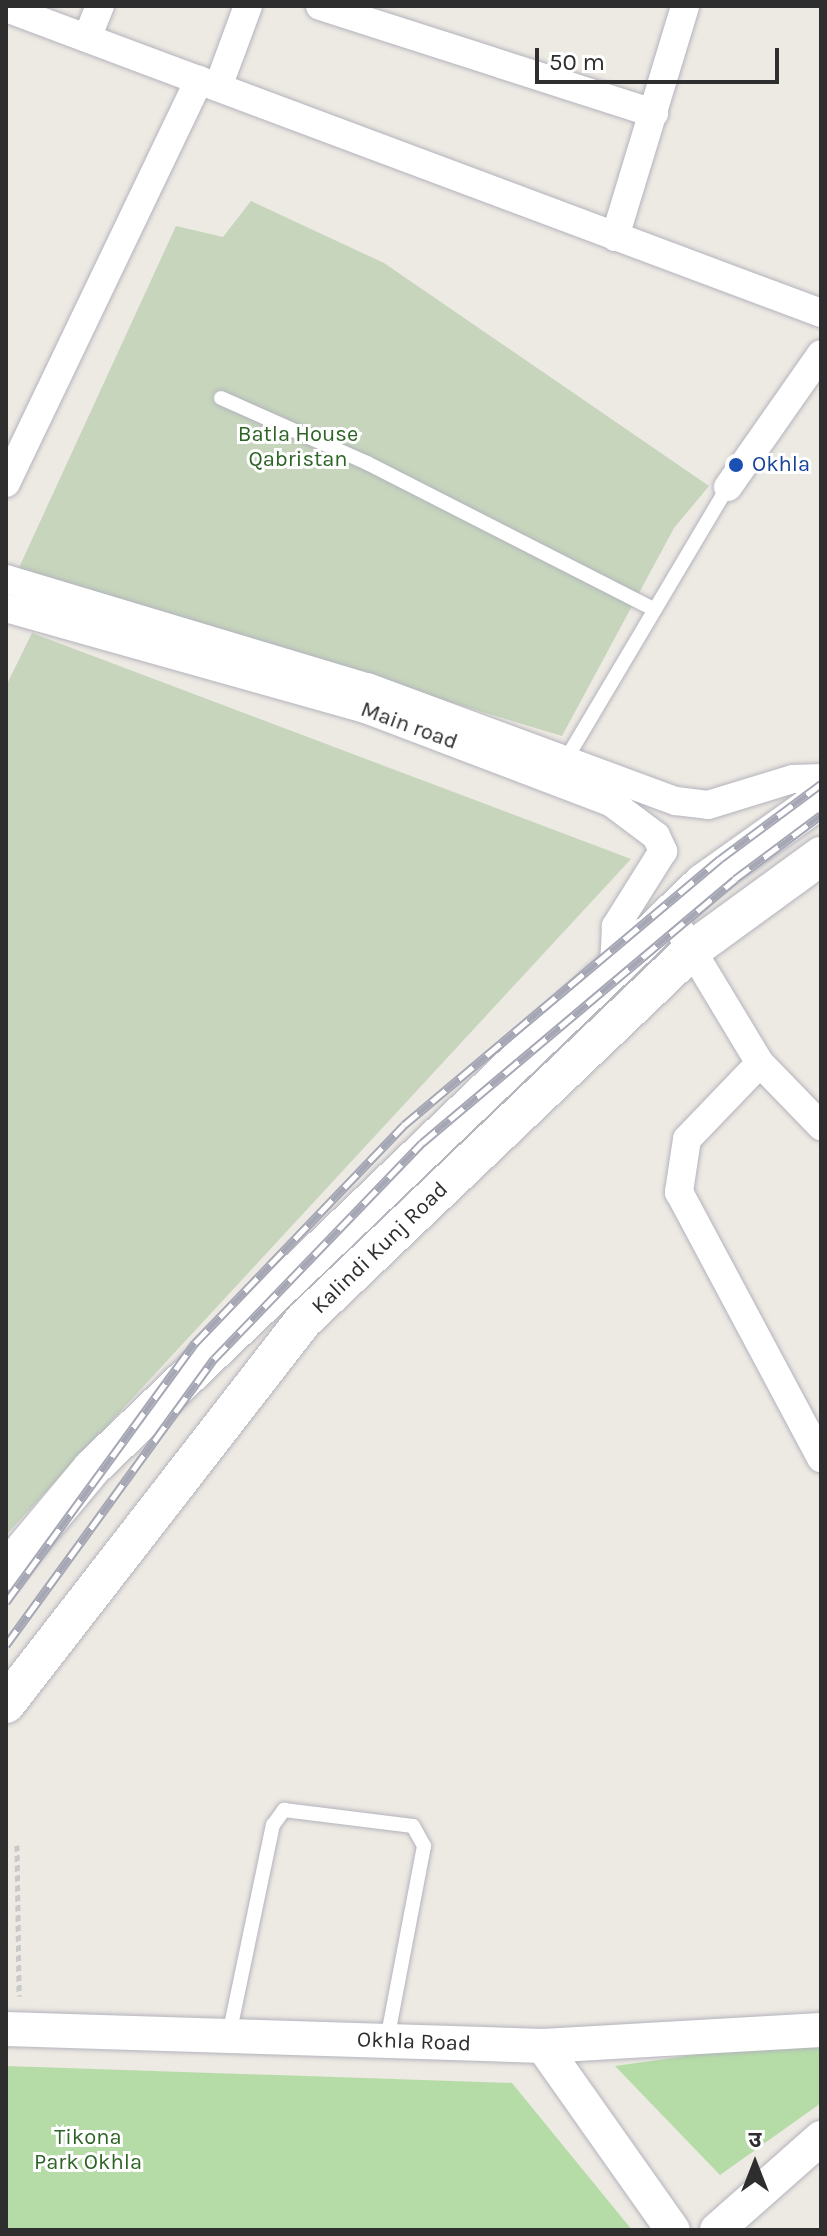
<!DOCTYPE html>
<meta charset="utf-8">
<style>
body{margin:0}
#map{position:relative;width:827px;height:2236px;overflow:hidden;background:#ede9e3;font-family:Karla,"Noto Sans Devanagari",sans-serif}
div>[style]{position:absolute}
.green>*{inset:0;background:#b5dca7}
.cemetery>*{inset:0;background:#c6d5bc}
.path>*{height:5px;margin-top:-2.5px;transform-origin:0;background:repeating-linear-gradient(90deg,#c9c9c9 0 6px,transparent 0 10px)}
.roads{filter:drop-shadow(0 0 2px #b3b3bc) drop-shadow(0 0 2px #b3b3bc)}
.service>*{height:14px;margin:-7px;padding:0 7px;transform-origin:7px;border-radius:7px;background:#fff}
.minor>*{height:28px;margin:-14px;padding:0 14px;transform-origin:14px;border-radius:14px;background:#fff}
.tertiary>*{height:34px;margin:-17px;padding:0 17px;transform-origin:17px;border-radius:17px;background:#fff}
.secondary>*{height:38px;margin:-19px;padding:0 19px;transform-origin:19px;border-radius:19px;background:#fff}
.rail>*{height:9px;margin-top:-4.5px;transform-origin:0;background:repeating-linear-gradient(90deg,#fff 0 18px,#a6a7b5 0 36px);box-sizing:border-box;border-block:2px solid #a6a7b5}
.dots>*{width:22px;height:22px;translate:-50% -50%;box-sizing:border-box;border:4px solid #fff;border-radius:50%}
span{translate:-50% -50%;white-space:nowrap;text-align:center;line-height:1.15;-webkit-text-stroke:6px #fff;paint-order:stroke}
.park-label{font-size:22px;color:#2d6425}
.transit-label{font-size:22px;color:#164399}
.left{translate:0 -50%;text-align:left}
.street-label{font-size:22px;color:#2e2e2e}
.frame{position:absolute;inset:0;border:8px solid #2e2e2e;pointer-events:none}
.north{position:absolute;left:715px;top:2124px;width:80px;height:80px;-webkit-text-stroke:6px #fff;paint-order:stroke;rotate:0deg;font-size:22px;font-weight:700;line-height:32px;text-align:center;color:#2e2e2e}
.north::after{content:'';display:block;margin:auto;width:28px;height:36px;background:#2e2e2e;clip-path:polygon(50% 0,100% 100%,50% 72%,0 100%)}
.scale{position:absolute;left:535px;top:48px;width:244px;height:36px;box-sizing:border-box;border:4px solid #2e2e2e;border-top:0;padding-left:10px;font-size:24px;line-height:28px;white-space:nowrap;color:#2e2e2e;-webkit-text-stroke:6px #fff;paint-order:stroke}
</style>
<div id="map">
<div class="green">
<i style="clip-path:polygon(821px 2037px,821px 2103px,720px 2175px,615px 2066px)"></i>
<i style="clip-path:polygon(6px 2066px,512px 2083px,632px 2230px,6px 2230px)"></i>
</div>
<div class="cemetery">
<i style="clip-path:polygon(251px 201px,384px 263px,709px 486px,674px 528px,562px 736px,17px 572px,176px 226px,223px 237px)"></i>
<i style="clip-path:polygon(32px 633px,631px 859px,6px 1535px,6px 686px)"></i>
</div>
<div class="path">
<i style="left:17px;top:1845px;width:151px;rotate:89.2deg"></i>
</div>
<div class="roads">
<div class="service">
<i style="left:221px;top:398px;width:160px;rotate:24deg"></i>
<i style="left:367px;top:463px;width:321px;rotate:27deg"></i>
<i style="left:565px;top:761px;width:319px;rotate:-59.3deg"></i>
<i style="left:229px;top:2035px;width:215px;rotate:-78.2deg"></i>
<i style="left:273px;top:1825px;width:19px;rotate:-54deg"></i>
<i style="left:284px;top:1810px;width:130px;rotate:7.1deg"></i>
<i style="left:413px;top:1826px;width:23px;rotate:61deg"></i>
<i style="left:424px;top:1846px;width:197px;rotate:100.8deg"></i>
</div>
<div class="minor">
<i style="left:320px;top:6px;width:351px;rotate:17.8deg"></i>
<i style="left:6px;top:8px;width:870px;rotate:20.52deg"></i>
<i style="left:87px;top:38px;width:35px;rotate:-68deg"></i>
<i style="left:218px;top:87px;width:86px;rotate:-69.7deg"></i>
<i style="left:615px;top:237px;width:241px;rotate:-73.1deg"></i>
<i style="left:6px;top:483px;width:447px;rotate:-64.4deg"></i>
<i style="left:728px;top:487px;width:162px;rotate:-55deg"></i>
<i style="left:6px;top:579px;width:377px;rotate:16.7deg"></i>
<i style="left:367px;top:687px;width:329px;rotate:20.3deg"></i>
<i style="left:676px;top:801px;width:32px;rotate:7deg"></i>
<i style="left:708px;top:805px;width:89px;rotate:-17deg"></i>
<i style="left:793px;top:779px;width:28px;rotate:-2deg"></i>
<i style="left:6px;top:608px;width:373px;rotate:15.7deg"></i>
<i style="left:365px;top:709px;width:264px;rotate:20.8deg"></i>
<i style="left:612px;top:803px;width:55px;rotate:36.9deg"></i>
<i style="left:656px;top:836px;width:17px;rotate:65deg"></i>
<i style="left:663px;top:851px;width:89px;rotate:122.1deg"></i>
<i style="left:616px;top:926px;width:41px;rotate:92.8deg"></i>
<i style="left:670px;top:914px;width:174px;rotate:58.9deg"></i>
<i style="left:760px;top:1063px;width:88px;rotate:45.9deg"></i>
<i style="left:760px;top:1063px;width:105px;rotate:133.8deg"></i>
<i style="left:687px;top:1139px;width:54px;rotate:98.6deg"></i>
<i style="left:679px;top:1192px;width:302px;rotate:61.9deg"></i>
</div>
<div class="tertiary">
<i style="left:6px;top:2029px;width:537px;rotate:1.81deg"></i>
<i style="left:543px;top:2046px;width:278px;rotate:-3.3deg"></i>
<i style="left:543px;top:2046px;width:225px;rotate:54.8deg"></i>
<i style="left:717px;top:2230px;width:139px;rotate:-41.5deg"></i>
</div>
<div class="secondary">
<i style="left:6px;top:1571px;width:134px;rotate:-50.1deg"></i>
<i style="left:92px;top:1468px;width:846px;rotate:-43.75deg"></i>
<i style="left:703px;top:883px;width:145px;rotate:-35.4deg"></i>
<i style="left:6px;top:1704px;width:485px;rotate:-52.2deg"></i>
<i style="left:303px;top:1321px;width:538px;rotate:-43.64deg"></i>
<i style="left:692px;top:950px;width:160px;rotate:-36.1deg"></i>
</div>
</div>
<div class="rail">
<i style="left:6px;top:1602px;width:321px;rotate:-53.9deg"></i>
<i style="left:195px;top:1343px;width:302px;rotate:-46.2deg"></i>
<i style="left:404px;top:1125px;width:413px;rotate:-40.1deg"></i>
<i style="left:720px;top:859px;width:126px;rotate:-36.6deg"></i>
<i style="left:6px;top:1645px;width:354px;rotate:-54deg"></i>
<i style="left:214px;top:1359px;width:300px;rotate:-46.1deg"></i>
<i style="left:422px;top:1143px;width:409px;rotate:-40.1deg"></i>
<i style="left:735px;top:879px;width:107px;rotate:-36.7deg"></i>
</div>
<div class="dots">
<i style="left:736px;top:465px;background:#1a4fb4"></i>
</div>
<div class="park-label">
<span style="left:298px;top:447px">Batla House<br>Qabristan</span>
<span style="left:88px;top:2150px">Tikona<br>Park Okhla</span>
</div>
<div class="transit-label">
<span class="left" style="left:752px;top:465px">Okhla</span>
</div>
<div class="street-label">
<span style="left:409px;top:726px;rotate:20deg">Main road</span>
<span style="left:380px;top:1248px;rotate:-44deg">Kalindi Kunj Road</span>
<span style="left:414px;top:2042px;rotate:2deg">Okhla Road</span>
</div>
<div class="frame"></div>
<div class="north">उ</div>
<div class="scale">50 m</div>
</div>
